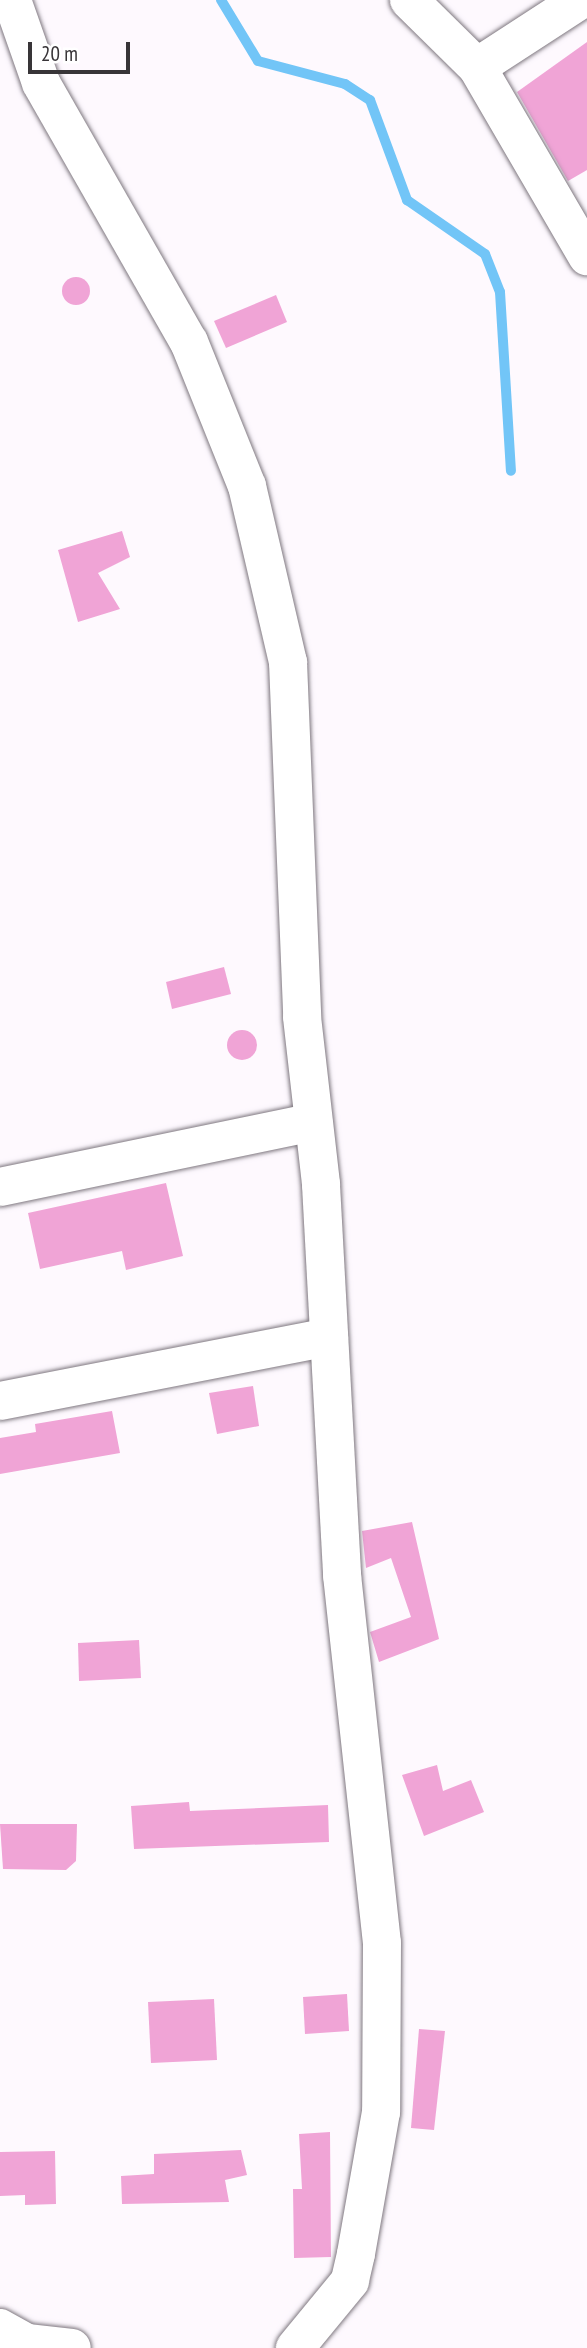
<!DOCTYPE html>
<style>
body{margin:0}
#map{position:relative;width:587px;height:2348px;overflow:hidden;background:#fef9fe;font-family:"PT Sans Narrow",sans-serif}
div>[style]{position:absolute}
.stream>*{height:10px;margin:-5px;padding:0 5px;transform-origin:5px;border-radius:5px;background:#72c5f7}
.building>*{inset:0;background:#f0a4d6}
.round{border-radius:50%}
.roads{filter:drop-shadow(0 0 2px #7f7880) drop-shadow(0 0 2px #7f7880)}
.minor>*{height:38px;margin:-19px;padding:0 19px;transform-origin:19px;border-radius:19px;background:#fff}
span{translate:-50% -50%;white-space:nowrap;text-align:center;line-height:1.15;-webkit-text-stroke:5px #fff;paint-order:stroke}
.scale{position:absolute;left:28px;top:42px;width:102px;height:32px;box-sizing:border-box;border:4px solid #383538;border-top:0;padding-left:9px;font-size:21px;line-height:24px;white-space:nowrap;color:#383538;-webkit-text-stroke:5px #fff;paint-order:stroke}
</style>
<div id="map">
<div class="stream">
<i style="left:221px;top:0;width:71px;rotate:58.8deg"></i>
<i style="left:258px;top:61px;width:90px;rotate:14.8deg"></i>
<i style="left:345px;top:84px;width:30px;rotate:33deg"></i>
<i style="left:370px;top:100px;width:107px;rotate:69.7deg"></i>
<i style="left:407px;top:200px;width:95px;rotate:34.7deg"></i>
<i style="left:485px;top:254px;width:41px;rotate:68.5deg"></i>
<i style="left:500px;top:292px;width:179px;rotate:86.5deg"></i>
</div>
<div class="building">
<i style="clip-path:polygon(587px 42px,587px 170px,568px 181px,517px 92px)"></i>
<i class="round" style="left:62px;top:277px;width:28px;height:28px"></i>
<i style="clip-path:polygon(276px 295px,287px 322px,226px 348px,214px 321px)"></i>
<i style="clip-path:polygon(122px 531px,130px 557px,98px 573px,120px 609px,78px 622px,58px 550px)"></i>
<i style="clip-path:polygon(224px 967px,231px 994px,172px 1009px,166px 982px)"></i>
<i class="round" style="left:227px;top:1030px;width:30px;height:30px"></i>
<i style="clip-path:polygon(166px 1183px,183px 1256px,126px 1270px,122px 1251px,40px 1269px,28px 1213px)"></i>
<i style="clip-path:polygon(253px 1386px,259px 1426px,217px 1434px,209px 1393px)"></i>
<i style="clip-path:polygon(112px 1411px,120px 1453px,0 1474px,0 1438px,36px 1432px,35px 1424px)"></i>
<i style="clip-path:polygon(412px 1522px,439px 1639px,379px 1662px,370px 1632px,411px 1617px,391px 1558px,366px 1568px,362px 1531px)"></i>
<i style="clip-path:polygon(139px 1640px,141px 1678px,79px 1681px,78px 1643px)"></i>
<i style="clip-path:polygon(437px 1765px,443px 1791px,471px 1780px,484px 1812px,424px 1836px,402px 1775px)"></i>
<i style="clip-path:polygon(189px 1802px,190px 1811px,328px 1805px,329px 1842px,134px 1849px,131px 1806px)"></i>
<i style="clip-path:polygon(0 1824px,77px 1824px,76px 1861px,66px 1870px,3px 1869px)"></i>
<i style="clip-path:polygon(347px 1994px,349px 2031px,305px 2034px,303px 1997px)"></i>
<i style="clip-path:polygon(214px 1999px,217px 2060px,151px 2063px,148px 2002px)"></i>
<i style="clip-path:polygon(419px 2029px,445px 2031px,434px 2130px,411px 2128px)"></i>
<i style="clip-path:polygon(330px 2132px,331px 2257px,294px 2258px,293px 2189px,302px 2189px,299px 2134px)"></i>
<i style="clip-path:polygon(241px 2150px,247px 2175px,225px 2180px,229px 2202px,122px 2204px,121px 2176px,154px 2174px,154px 2154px)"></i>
<i style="clip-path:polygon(55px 2151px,56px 2204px,25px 2205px,25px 2195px,0 2196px,0 2152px)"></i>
</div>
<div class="roads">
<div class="minor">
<i style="left:12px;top:0;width:88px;rotate:70.7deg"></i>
<i style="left:41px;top:83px;width:298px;rotate:60.3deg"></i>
<i style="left:189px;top:342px;width:155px;rotate:68.1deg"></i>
<i style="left:247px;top:486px;width:181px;rotate:76.9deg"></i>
<i style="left:288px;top:662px;width:355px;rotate:87.7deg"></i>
<i style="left:302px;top:1017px;width:169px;rotate:83.5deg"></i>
<i style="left:321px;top:1185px;width:391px;rotate:86.9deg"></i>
<i style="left:342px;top:1575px;width:370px;rotate:83.8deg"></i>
<i style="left:382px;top:1943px;width:169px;rotate:90.3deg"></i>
<i style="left:381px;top:2112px;width:144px;rotate:100deg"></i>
<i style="left:356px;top:2254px;width:28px;rotate:103deg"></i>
<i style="left:350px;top:2281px;width:87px;rotate:129.4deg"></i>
<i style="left:409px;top:0;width:95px;rotate:44.6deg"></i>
<i style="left:477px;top:67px;width:219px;rotate:59.8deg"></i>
<i style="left:477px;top:67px;width:123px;rotate:-33deg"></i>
<i style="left:0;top:1187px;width:320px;rotate:-11.7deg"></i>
<i style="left:0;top:1401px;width:335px;rotate:-11deg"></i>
<i style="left:0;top:2328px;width:31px;rotate:29deg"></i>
<i style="left:27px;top:2343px;width:45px;rotate:6.3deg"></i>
</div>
</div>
<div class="scale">20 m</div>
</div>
